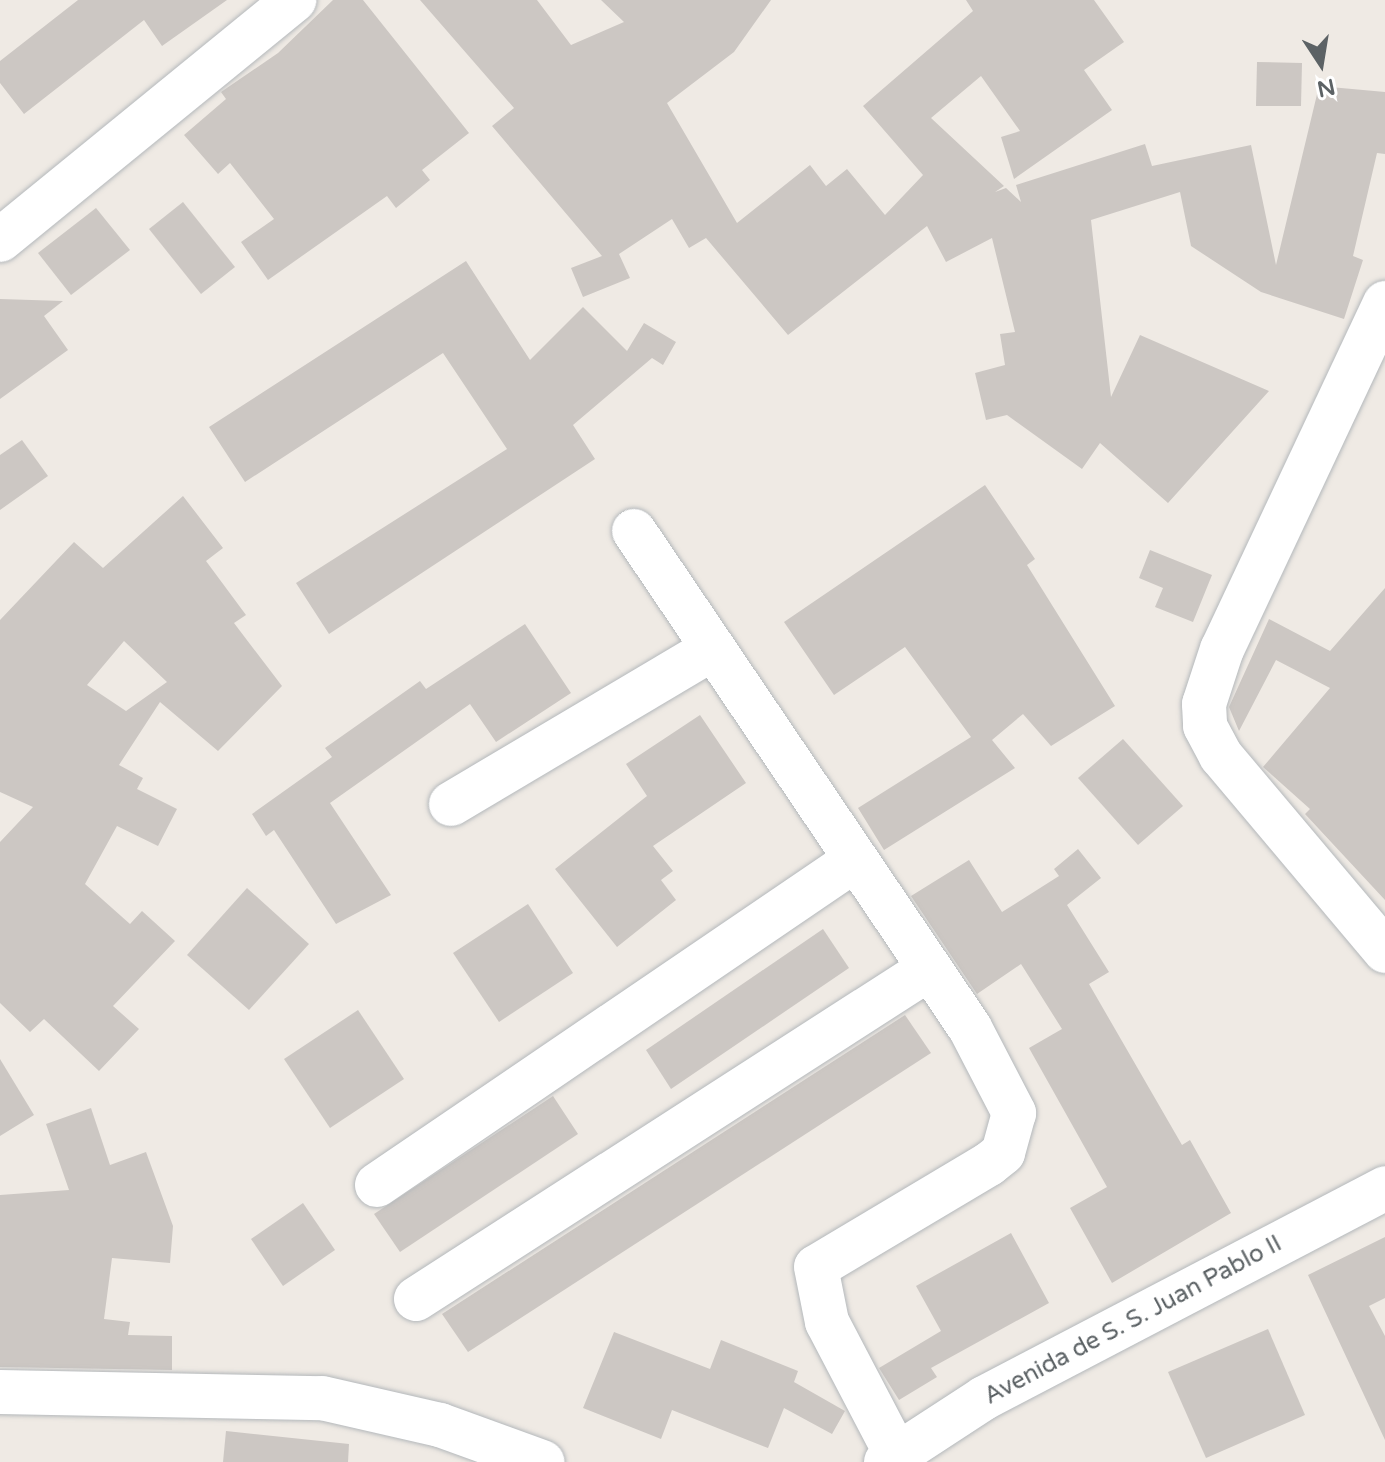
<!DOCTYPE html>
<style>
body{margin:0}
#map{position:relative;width:1385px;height:1462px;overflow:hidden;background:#efeae4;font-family:"Varela Round",sans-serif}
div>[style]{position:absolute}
.building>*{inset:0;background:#ccc7c3}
.roads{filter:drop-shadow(0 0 2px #b4b8bb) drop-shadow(0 0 2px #b4b8bb)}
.minor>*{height:44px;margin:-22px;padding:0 22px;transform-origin:22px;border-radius:22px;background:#fff}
span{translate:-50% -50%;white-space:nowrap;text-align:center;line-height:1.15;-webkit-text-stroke:6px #fff;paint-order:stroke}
.street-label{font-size:24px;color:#5c6265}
.north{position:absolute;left:1281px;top:24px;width:80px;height:80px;-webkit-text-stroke:6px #fff;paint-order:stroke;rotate:168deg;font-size:22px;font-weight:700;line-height:32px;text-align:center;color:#5c6265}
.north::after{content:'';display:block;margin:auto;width:28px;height:36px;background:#5c6265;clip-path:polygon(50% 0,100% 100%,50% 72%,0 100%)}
</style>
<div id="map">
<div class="building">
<i style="clip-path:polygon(78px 0,227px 0,162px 46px,144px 20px,24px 114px,0 83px,0 61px)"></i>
<i style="clip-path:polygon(333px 0,363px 0,469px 133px,422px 170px,430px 180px,396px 208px,387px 196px,268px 280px,241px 242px,274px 219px,230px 163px,218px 174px,184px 135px,226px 99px,221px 92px,278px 53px)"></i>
<i style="clip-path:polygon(420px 0,537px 0,571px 45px,624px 22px,601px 0,771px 0,734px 52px,667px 103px,737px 223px,810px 165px,826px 186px,847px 169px,885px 215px,923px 175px,863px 106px,973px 11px,966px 0,1094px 0,1124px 42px,1084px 70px,1112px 110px,1014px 179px,1001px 137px,1020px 131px,981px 76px,931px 118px,1004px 186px,995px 192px,1006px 188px,1021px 202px,1016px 185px,1145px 144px,1152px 166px,1251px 145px,1276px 265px,1319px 86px,1385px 92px,1385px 154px,1377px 153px,1353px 256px,1363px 260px,1344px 319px,1261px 292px,1191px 246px,1180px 192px,1091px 220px,1111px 397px,1140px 335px,1269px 391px,1168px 503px,1100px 443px,1082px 469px,1007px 415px,986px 420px,975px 373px,1005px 365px,1000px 334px,1015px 332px,992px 238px,946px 262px,927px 226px,788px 335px,706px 238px,689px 248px,672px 219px,619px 254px,630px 278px,583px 297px,571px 268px,602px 256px,492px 126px,514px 108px)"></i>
<i style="clip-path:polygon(1257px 62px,1302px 63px,1301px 106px,1256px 106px)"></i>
<i style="clip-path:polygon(183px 202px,235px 267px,201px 294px,149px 229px)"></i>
<i style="clip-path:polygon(96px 208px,130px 250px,71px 295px,38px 253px)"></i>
<i style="clip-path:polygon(466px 261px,530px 360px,583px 307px,627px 351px,644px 323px,676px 342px,663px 365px,652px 358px,573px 425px,595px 459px,329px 634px,296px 583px,507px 449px,443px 353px,245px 482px,209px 427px)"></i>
<i style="clip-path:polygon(0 299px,63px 301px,44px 316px,68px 350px,0 399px)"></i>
<i style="clip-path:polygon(22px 440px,48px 476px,0 510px,0 455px)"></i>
<i style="clip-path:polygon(985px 485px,1035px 559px,1027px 565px,1115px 706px,1051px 746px,1023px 714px,992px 740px,1015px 768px,884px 850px,858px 808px,971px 737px,905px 647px,834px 695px,784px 622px)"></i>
<i style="clip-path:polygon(evenodd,183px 496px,223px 548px,206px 561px,246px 615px,234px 623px,282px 686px,218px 751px,160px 702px,119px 765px,143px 778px,137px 789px,177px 809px,158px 846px,117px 826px,85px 884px,130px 924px,142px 911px,175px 941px,113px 1006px,139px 1029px,99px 1071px,44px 1019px,30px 1032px,0 1003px,0 842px,33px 807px,0 792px,0 620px,74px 542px,103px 568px,183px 496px,124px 641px,167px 682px,126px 711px,87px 685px,124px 641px)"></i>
<i style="clip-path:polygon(1150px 550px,1212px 575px,1193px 622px,1155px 607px,1163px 588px,1139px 578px)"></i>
<i style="clip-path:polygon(1385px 588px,1385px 900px,1305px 814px,1310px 809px,1263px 767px,1330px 688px,1276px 660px,1239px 731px,1229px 707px,1269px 619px,1330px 651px)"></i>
<i style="clip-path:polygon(525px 624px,571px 693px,496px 742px,470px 704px,330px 803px,391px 895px,336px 924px,274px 830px,266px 836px,252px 814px,332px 757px,325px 748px,420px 681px,426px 689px)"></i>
<i style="clip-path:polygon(700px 715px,746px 783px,653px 846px,673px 871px,661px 880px,676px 900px,617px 947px,555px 869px,647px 796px,626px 764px)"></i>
<i style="clip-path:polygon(1123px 739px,1183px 806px,1138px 845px,1078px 778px)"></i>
<i style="clip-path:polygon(1078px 849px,1101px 878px,1067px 905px,1109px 972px,1089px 984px,1182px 1145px,1190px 1140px,1231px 1213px,1112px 1283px,1070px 1208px,1107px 1187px,1029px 1048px,1062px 1029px,1021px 964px,977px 994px,911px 896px,969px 860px,1002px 912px,1059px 876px,1054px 869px)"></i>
<i style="clip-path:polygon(247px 888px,309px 944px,249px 1010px,187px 955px)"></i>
<i style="clip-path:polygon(528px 904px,573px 973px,499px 1022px,453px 953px)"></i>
<i style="clip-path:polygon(823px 929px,849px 968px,671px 1089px,646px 1050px)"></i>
<i style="clip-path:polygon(358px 1010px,404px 1079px,330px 1128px,284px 1059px)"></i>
<i style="clip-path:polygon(905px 1015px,931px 1053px,468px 1352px,442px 1314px)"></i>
<i style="clip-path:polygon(0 1059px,34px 1115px,0 1136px)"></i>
<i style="clip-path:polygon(553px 1096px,578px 1134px,400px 1252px,374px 1214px)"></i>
<i style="clip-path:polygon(91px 1108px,110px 1165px,146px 1152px,173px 1226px,170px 1263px,112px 1258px,104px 1319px,130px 1322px,128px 1335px,172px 1336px,172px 1370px,0 1367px,0 1195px,69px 1190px,46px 1124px)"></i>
<i style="clip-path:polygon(303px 1203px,335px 1250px,283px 1286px,251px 1239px)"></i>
<i style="clip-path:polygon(1011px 1233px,1049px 1303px,931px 1368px,937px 1377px,899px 1400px,879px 1368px,941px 1331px,916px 1286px)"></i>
<i style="clip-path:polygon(1385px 1237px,1385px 1298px,1369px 1306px,1385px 1336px,1385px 1440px,1308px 1275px)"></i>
<i style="clip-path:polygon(1268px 1329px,1305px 1415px,1206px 1458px,1168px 1372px)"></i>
<i style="clip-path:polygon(614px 1332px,710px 1369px,721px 1340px,798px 1371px,794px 1382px,845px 1411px,832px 1434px,784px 1408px,768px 1448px,672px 1410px,661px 1439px,583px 1408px)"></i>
<i style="clip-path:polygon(226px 1431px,349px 1444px,348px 1462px,223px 1462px)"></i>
</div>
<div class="roads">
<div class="minor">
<i style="left:0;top:240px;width:380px;rotate:-39.2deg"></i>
<i style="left:1385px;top:303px;width:382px;rotate:115.2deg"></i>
<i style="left:1222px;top:649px;width:58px;rotate:108.1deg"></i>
<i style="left:1204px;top:704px;width:22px;rotate:87deg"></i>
<i style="left:1205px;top:726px;width:34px;rotate:62deg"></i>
<i style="left:1221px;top:756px;width:255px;rotate:49.9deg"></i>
<i style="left:634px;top:531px;width:600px;rotate:55.94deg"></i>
<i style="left:970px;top:1028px;width:96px;rotate:62.6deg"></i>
<i style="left:1014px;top:1113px;width:41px;rotate:105.4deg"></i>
<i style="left:1003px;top:1153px;width:18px;rotate:142deg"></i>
<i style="left:989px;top:1164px;width:201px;rotate:149.2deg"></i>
<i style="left:816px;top:1267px;width:56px;rotate:78.7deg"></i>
<i style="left:827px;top:1322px;width:149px;rotate:62.4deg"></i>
<i style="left:451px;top:804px;width:304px;rotate:-30.7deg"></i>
<i style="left:377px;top:1185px;width:574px;rotate:-34.22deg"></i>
<i style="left:416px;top:1299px;width:608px;rotate:-32.77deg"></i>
<i style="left:0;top:1392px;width:322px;rotate:1.1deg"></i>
<i style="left:322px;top:1398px;width:121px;rotate:12.9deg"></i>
<i style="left:440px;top:1425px;width:109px;rotate:19.9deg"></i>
<i style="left:886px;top:1462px;width:117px;rotate:-33.1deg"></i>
<i style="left:984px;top:1398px;width:453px;rotate:-27.6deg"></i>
</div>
</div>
<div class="street-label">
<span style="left:1133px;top:1320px;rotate:-28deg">Avenida de S. S. Juan Pablo II</span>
</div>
<div class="north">N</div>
</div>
